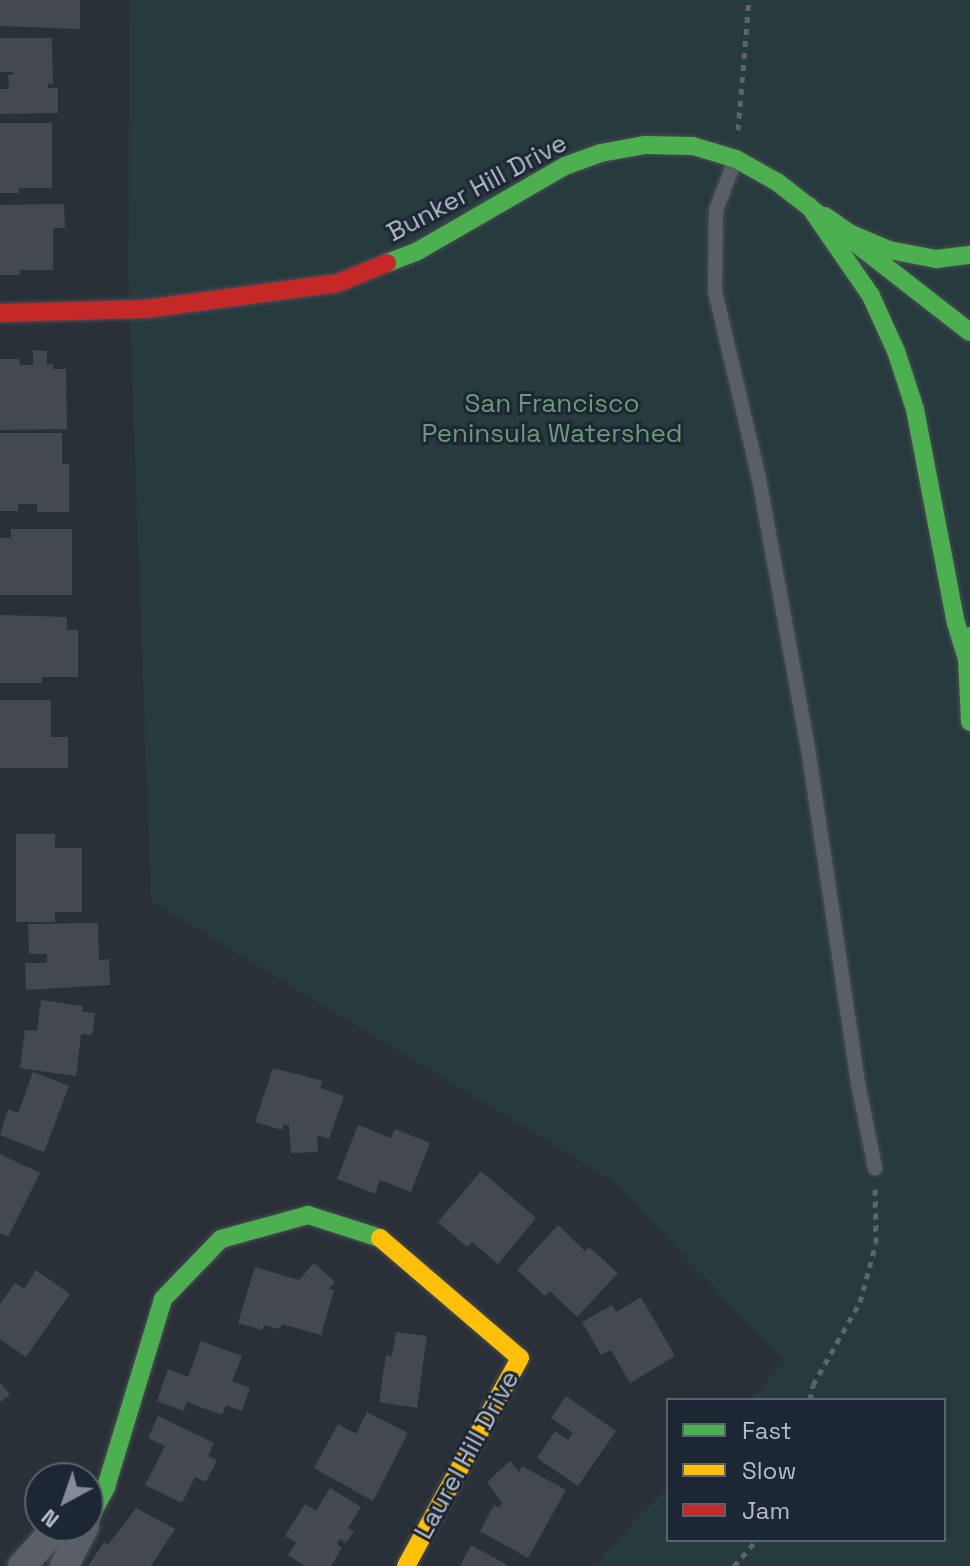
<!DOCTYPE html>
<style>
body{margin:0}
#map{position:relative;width:970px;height:1566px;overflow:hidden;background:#2a3038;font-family:"Space Grotesk",sans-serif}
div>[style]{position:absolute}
.green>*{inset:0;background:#273a3e}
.building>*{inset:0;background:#444950}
.path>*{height:5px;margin-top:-2.5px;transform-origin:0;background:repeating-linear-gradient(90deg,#5d636a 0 6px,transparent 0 12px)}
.roads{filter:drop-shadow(0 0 2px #484c53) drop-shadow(0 0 2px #484c53)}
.lane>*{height:14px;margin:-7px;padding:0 7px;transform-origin:7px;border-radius:7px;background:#5a5e66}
.street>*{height:28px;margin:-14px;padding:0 14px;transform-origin:14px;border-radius:14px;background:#5a5e66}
.fast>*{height:18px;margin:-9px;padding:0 9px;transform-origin:9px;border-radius:9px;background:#4caf50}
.slow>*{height:18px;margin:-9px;padding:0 9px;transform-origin:9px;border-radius:9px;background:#ffc107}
.jam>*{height:18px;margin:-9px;padding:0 9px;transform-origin:9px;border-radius:9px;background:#c62828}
span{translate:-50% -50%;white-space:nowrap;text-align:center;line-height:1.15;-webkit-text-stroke:6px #1d2633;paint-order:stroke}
.street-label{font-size:26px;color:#b4bcc9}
.park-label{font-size:26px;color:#6b9a76}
.legend{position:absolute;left:666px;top:1398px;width:280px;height:144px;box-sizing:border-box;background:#1d2633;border:2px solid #59626f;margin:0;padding:10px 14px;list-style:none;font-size:24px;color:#b4bcc9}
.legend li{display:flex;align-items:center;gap:16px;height:40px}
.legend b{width:40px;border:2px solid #59626f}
.north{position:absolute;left:24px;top:1462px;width:80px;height:80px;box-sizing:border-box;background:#1d2633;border:2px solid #59626f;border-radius:50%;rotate:220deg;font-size:22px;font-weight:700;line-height:32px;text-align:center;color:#b4bcc9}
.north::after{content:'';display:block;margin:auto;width:28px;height:36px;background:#848b96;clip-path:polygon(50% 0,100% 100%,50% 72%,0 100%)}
</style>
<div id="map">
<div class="green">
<i style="clip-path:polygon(130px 0,970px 0,970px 1566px,598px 1566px,603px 1555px,668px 1486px,668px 1540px,944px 1540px,944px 1400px,750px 1400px,785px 1362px,612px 1180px,151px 901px,128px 272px)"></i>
</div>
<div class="building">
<i style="clip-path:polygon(0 0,80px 0,80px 29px,0 26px)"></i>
<i style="clip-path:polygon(0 38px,52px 38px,53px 84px,48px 84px,48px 88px,58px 88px,58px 113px,0 114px,0 89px,9px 89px,8px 75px,13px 75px,13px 72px,0 72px)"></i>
<i style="clip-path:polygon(0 123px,52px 123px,52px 188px,19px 188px,19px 193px,0 193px)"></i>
<i style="clip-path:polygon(64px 204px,65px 228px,53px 228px,53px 270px,20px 270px,20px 275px,0 275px,0 205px)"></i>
<i style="clip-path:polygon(33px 350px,47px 351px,47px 365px,53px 364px,53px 369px,66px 369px,67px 429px,0 430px,0 359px,19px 359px,20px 365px,33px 365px)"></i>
<i style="clip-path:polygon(0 433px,62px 433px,62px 464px,69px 464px,69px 512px,37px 512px,37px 504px,18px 504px,18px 511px,0 511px)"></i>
<i style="clip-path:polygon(11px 529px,72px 529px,72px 595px,0 595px,0 538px,11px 538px)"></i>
<i style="clip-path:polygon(0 615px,67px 617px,67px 630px,78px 630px,78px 677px,42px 677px,42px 683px,0 683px)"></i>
<i style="clip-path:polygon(0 700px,51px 700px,51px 737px,68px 737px,68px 768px,0 768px)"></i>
<i style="clip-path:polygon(16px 834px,55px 834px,55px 848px,82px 848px,82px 912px,55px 912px,55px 922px,16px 922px)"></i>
<i style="clip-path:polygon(98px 923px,99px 960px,109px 959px,110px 985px,26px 990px,25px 963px,47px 963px,47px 954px,29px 954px,28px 924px)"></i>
<i style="clip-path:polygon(41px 1000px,83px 1006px,82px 1012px,95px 1013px,92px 1035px,81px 1034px,76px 1076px,20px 1068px,25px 1030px,37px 1031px)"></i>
<i style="clip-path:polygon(273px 1068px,323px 1081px,320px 1088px,344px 1096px,329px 1139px,317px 1135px,318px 1152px,291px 1153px,289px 1126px,284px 1124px,282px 1130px,255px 1122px)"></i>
<i style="clip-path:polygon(33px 1072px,69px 1086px,44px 1152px,0 1135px,8px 1109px,18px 1113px)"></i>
<i style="clip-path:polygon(358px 1125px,391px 1138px,395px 1129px,430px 1143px,411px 1192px,380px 1180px,375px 1194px,337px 1179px)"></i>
<i style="clip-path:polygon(0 1154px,40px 1173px,8px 1237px,0 1233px)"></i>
<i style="clip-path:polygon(481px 1171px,536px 1218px,498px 1264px,472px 1242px,467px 1247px,438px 1222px)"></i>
<i style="clip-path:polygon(558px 1225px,585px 1251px,589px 1247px,618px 1273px,577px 1317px,550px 1291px,545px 1296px,517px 1270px)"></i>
<i style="clip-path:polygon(314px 1263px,335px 1282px,329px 1289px,334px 1290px,321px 1335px,282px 1324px,280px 1329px,264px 1325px,262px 1330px,238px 1323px,255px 1267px,299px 1280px)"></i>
<i style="clip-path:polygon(36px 1270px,70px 1294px,26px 1357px,0 1339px,0 1304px,15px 1283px,24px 1289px)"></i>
<i style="clip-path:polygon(641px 1297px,675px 1356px,630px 1383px,611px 1350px,601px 1355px,582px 1322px,612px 1305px,616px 1312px)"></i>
<i style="clip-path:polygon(396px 1332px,427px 1336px,417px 1408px,379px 1402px,386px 1355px,392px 1356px)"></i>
<i style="clip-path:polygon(201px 1341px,242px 1356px,232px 1381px,250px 1388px,242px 1411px,226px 1405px,222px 1415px,187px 1402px,184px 1411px,157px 1401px,168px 1369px,188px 1377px)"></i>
<i style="clip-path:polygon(0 1382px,10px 1395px,0 1402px)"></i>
<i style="clip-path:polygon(566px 1396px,616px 1431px,578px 1486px,537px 1458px,555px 1431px,568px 1440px,573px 1433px,551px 1418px)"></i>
<i style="clip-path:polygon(367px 1412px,408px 1433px,373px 1501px,314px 1468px,338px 1424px,356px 1434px)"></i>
<i style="clip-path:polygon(158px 1416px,214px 1443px,208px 1456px,217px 1460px,206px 1482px,195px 1477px,182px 1503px,145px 1485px,165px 1446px,148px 1438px)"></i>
<i style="clip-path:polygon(510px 1461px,519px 1472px,522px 1466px,566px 1490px,528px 1558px,480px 1531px,494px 1505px,499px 1508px,502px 1503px,487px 1482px)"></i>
<i style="clip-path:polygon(330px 1488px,361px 1507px,348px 1528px,354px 1531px,346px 1543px,340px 1539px,337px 1544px,342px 1548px,331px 1566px,305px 1566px,288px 1555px,296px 1543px,285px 1536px,305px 1504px,316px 1511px)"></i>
<i style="clip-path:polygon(136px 1508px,175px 1529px,151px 1566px,88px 1566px,104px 1542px,108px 1545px)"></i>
<i style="clip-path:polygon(471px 1545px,509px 1566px,460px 1566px)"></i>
</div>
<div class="path">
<i style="left:738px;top:130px;width:130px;rotate:-85.2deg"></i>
<i style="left:810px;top:1400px;width:15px;rotate:-79deg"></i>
<i style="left:813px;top:1385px;width:95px;rotate:-60.5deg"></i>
<i style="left:860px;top:1302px;width:61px;rotate:-74.8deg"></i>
<i style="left:876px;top:1243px;width:59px;rotate:-91deg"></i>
<i style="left:734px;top:1566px;width:35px;rotate:-49deg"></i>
</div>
<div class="roads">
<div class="lane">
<i style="left:734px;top:163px;width:50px;rotate:111deg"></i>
<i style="left:716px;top:210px;width:81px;rotate:90.7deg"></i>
<i style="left:715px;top:291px;width:193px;rotate:76.8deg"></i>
<i style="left:759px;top:479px;width:280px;rotate:79.7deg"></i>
<i style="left:809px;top:755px;width:337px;rotate:81.5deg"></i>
<i style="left:859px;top:1088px;width:82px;rotate:78.7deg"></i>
</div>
<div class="street">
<i style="left:22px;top:1566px;width:54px;rotate:-48deg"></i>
<i style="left:64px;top:1566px;width:45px;rotate:-62.3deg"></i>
</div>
<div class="fast">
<i style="left:809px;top:206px;width:109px;rotate:55.4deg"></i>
<i style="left:871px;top:296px;width:60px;rotate:65.6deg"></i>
<i style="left:896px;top:351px;width:61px;rotate:71.9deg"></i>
<i style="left:915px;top:409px;width:218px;rotate:79.2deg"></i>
<i style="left:956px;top:623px;width:37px;rotate:73deg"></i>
<i style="left:825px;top:216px;width:29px;rotate:35deg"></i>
<i style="left:849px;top:233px;width:43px;rotate:23deg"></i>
<i style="left:889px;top:250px;width:48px;rotate:10.8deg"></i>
<i style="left:936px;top:259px;width:34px;rotate:-7deg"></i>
<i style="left:387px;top:263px;width:31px;rotate:-21deg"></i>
<i style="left:416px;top:252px;width:172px;rotate:-30deg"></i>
<i style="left:565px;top:166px;width:38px;rotate:-20deg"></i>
<i style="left:601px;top:153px;width:45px;rotate:-10.3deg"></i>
<i style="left:645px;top:145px;width:48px;rotate:1.2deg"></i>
<i style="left:693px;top:146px;width:45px;rotate:16.8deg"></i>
<i style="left:736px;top:159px;width:47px;rotate:29.3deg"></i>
<i style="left:777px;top:182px;width:244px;rotate:37.9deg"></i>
<i style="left:970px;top:636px;width:22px;rotate:98deg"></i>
<i style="left:967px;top:658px;width:64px;rotate:87.3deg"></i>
<i style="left:88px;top:1520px;width:38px;rotate:-61deg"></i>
<i style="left:106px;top:1487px;width:196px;rotate:-73.1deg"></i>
<i style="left:163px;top:1299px;width:83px;rotate:-46deg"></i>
<i style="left:221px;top:1239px;width:90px;rotate:-15.4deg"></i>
<i style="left:308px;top:1215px;width:76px;rotate:17.7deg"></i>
</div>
<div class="slow">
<i style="left:380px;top:1238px;width:184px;rotate:40.6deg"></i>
<i style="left:520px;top:1358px;width:237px;rotate:118.7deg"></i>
</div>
<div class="jam">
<i style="left:0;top:313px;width:146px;rotate:-1.6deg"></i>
<i style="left:146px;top:309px;width:194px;rotate:-7.7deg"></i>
<i style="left:338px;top:283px;width:53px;rotate:-22.2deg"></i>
</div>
</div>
<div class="street-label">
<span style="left:477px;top:188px;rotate:-28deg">Bunker Hill Drive</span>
<span style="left:467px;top:1455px;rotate:-61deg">Laurel Hill Drive</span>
</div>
<div class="park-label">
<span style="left:552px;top:419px">San Francisco<br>Peninsula Watershed</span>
</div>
<ul class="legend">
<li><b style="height:10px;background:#4caf50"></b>Fast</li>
<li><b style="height:10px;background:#ffc107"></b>Slow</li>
<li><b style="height:10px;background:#c62828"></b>Jam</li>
</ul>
<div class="north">N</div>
</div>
